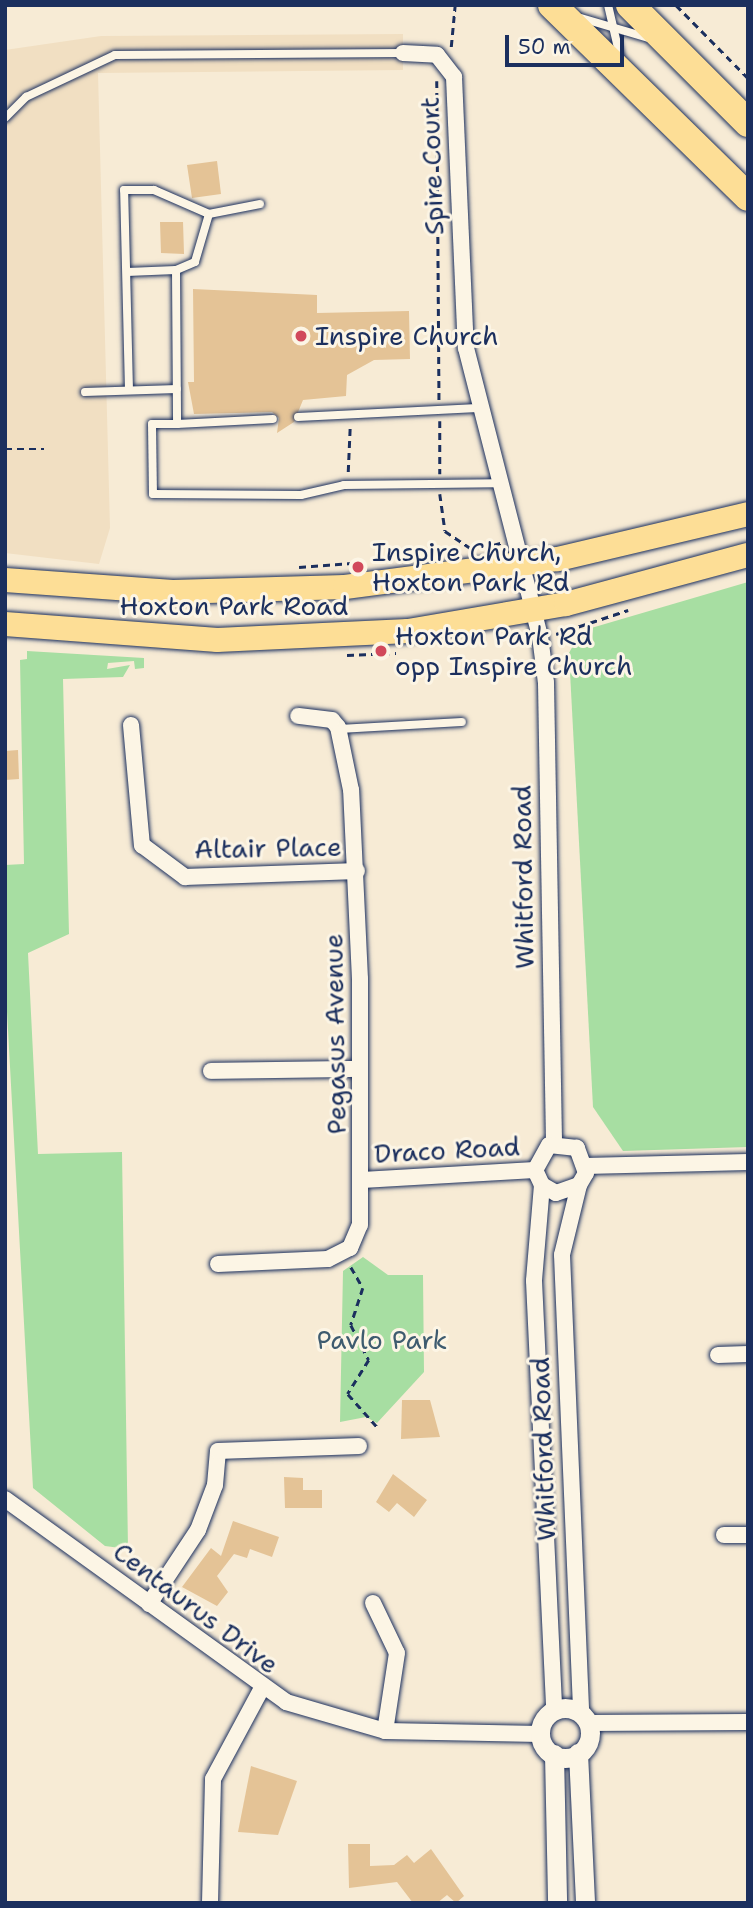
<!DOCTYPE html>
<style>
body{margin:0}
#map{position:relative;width:753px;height:1908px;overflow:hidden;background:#f7ebd5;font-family:"Shantell Sans",sans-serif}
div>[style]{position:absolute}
.built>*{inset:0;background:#f1dfc2}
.green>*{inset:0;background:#a7dea2}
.building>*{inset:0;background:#e4c396}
.path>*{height:2.5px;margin-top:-1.25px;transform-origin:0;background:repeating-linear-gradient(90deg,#1b2f5e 0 7px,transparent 0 12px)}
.roads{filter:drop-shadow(0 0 2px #1b2f5e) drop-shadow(0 0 2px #1b2f5e)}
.service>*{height:8px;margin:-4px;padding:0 4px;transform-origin:4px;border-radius:4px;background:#fcf5e5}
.minor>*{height:16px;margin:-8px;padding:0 8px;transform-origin:8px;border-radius:8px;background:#fcf5e5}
.tertiary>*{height:19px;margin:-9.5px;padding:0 9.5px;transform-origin:9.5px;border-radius:9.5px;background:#fcf5e5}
.tertiary>.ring{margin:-9.5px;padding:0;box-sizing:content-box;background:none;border:19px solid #fcf5e5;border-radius:50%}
.primary>*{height:24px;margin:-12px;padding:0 12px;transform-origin:12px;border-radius:12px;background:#fdde96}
.motorway>*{height:28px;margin:-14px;padding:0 14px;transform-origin:14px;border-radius:14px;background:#fdde96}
.dots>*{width:19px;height:19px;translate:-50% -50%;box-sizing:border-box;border:4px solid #fcf5e5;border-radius:50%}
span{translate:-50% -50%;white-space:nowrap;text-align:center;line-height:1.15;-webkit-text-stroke:6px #fcf5e5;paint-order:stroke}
.street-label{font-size:26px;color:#1b2f5e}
.poi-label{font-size:26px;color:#1b2f5e}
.left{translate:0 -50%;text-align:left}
.park-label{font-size:26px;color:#3e5b6f}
.frame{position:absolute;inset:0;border:7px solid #1b2f5e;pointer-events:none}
.scale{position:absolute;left:505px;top:35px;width:119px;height:32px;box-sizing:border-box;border:4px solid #1b2f5e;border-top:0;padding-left:9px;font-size:21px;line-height:24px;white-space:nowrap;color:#1b2f5e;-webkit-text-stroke:5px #fcf5e5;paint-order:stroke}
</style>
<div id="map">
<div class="built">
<i style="clip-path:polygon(403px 34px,403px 70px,98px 73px,110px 528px,99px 564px,5px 553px,5px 50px,101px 36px)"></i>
</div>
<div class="green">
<i style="clip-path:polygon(748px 582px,748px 1147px,623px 1151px,593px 1107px,569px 653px,581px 631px)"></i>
<i style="clip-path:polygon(27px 651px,144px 658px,144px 668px,135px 669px,134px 661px,108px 663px,107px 669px,130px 665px,123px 677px,63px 679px,69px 934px,28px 953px,38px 1154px,122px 1152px,128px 1549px,105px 1546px,33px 1488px,5px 975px,5px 865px,24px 864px,20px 660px,27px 659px)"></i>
<i style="clip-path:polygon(363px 1257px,388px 1275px,423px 1275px,424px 1372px,377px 1423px,366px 1417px,340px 1422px,343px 1271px)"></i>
</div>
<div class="building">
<i style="clip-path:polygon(217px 161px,221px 194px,192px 198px,187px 165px)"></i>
<i style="clip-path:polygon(160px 222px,183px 222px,184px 254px,161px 253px)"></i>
<i style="clip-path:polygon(193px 289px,317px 295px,317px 313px,409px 311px,410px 359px,374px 360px,347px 375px,346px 396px,303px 400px,294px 422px,277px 433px,279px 418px,272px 412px,194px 414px,188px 382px,194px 382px)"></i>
<i style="clip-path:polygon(18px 750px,19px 779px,5px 780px,5px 751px)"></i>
<i style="clip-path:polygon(402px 1400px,430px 1400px,440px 1437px,401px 1439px)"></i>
<i style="clip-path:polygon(393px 1474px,427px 1500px,414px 1517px,397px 1503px,389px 1512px,376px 1502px)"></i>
<i style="clip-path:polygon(284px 1477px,303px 1478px,303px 1490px,322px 1490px,322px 1508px,285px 1508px)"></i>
<i style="clip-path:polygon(233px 1521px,279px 1537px,272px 1557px,250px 1549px,247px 1558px,234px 1554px,217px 1576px,228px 1592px,217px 1606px,182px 1587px,211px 1548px,221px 1556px)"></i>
<i style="clip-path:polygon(251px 1766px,297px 1781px,278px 1835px,238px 1832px)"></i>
<i style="clip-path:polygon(348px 1844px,370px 1844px,370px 1866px,394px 1865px,407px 1855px,414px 1863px,431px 1849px,464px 1896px,456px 1903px,447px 1895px,437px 1903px,413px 1903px,397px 1882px,349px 1888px)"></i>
</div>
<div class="path">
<i style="left:676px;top:5px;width:103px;rotate:45.4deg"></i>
<i style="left:451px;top:47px;width:42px;rotate:-84.6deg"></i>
<i style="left:437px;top:81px;width:319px;rotate:89.6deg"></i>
<i style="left:440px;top:421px;width:53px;rotate:90deg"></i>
<i style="left:5px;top:449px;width:39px"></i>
<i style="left:348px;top:472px;width:46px;rotate:-87.5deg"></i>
<i style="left:440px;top:494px;width:37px;rotate:82deg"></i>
<i style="left:445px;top:531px;width:32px;rotate:34deg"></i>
<i style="left:482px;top:548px;width:20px;rotate:-15deg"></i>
<i style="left:299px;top:567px;width:66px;rotate:-4.3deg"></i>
<i style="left:556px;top:634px;width:76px;rotate:-18.4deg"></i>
<i style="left:505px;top:635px;width:20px;rotate:9deg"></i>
<i style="left:347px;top:655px;width:49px;rotate:-2.3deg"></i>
<i style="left:351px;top:1267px;width:24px;rotate:60deg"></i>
<i style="left:363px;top:1288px;width:39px;rotate:108deg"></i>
<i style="left:351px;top:1325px;width:39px;rotate:63deg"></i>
<i style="left:369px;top:1360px;width:40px;rotate:122deg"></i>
<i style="left:348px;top:1394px;width:47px;rotate:48.5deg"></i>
</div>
<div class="roads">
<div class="service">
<i style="left:608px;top:5px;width:57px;rotate:76.9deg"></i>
<i style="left:581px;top:18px;width:71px;rotate:16.4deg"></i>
<i style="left:5px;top:118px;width:30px;rotate:-45deg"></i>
<i style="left:26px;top:97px;width:98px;rotate:-25.3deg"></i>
<i style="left:115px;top:55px;width:288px;rotate:-0.4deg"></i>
<i style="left:209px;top:214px;width:50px;rotate:106.3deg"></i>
<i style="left:195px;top:262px;width:21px;rotate:157deg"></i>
<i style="left:176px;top:270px;width:154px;rotate:89.6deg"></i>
<i style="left:177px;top:424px;width:96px;rotate:-3deg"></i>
<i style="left:127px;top:272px;width:49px;rotate:-2.3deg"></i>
<i style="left:129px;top:390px;width:200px;rotate:-91.4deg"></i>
<i style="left:124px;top:190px;width:30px"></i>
<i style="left:154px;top:190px;width:60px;rotate:23.6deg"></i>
<i style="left:209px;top:214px;width:52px;rotate:-11.1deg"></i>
<i style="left:85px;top:392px;width:92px;rotate:-1.9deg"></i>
<i style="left:298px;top:417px;width:180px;rotate:-2.9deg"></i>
<i style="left:177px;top:424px;width:25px;rotate:180deg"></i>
<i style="left:152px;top:424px;width:70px;rotate:89.2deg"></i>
<i style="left:153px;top:494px;width:148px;rotate:0.4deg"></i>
<i style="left:301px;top:495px;width:44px;rotate:-13.1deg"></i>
<i style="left:344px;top:485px;width:153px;rotate:-0.7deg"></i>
<i style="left:339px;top:729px;width:123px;rotate:-3.3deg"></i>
</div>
<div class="minor">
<i style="left:403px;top:53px;width:34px;rotate:3deg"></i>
<i style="left:437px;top:55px;width:28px;rotate:52deg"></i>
<i style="left:454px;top:77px;width:271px;rotate:87.5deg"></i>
<i style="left:466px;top:348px;width:297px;rotate:75.6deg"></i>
<i style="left:540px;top:636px;width:47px;rotate:82.7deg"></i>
<i style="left:546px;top:683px;width:461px;rotate:89deg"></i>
<i style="left:131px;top:725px;width:121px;rotate:84.8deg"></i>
<i style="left:142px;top:845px;width:54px;rotate:36.7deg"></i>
<i style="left:185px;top:877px;width:172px;rotate:-2deg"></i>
<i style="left:211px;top:1071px;width:147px;rotate:-0.8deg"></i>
<i style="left:585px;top:1166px;width:163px;rotate:-1.4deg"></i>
<i style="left:362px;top:1180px;width:173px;rotate:-3.3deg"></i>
<i style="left:542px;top:1185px;width:16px;rotate:30deg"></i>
<i style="left:556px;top:1193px;width:24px;rotate:-19deg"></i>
<i style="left:579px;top:1185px;width:14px;rotate:-60deg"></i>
<i style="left:586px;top:1173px;width:27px;rotate:-110deg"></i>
<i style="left:577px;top:1148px;width:28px;rotate:-174deg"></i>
<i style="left:549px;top:1145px;width:29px;rotate:119deg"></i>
<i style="left:535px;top:1170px;width:17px;rotate:65deg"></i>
<i style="left:542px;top:1185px;width:96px;rotate:94.8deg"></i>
<i style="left:534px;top:1281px;width:429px;rotate:87.3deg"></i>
<i style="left:579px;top:1185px;width:72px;rotate:103.7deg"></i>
<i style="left:562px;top:1255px;width:458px;rotate:87.6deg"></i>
<i style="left:218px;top:1264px;width:110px;rotate:-2.6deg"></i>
<i style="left:328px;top:1259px;width:25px;rotate:-27deg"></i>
<i style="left:350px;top:1248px;width:25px;rotate:-67deg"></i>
<i style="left:360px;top:1225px;width:246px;rotate:-90deg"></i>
<i style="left:360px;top:979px;width:189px;rotate:-92.7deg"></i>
<i style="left:351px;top:790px;width:64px;rotate:-101.7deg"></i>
<i style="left:338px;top:727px;width:9px;rotate:-131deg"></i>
<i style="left:332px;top:720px;width:34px;rotate:-173deg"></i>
<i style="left:718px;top:1355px;width:30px;rotate:-2deg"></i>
<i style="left:5px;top:1499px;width:347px;rotate:35.8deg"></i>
<i style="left:286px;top:1702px;width:103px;rotate:16.3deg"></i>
<i style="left:385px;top:1731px;width:155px;rotate:1.1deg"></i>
<i style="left:724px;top:1535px;width:24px"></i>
<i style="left:373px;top:1603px;width:55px;rotate:64.4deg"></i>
<i style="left:397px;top:1653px;width:79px;rotate:98.7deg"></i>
<i style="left:149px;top:1604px;width:89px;rotate:-56.5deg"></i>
<i style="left:198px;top:1530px;width:48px;rotate:-69.3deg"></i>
<i style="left:215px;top:1485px;width:34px;rotate:-85deg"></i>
<i style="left:218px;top:1451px;width:141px;rotate:-2deg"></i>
<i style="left:588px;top:1723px;width:160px;rotate:-0.4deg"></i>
<i style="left:210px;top:1903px;width:124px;rotate:-88.6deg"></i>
<i style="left:213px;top:1779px;width:103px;rotate:-61.7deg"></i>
</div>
<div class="tertiary">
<i class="ring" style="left:540px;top:1708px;width:31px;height:31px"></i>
<i style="left:578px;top:1753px;width:150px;rotate:87.3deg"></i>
<i style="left:554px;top:1754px;width:149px;rotate:88.8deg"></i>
</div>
<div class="primary">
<i style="left:5px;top:580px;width:168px;rotate:4.1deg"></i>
<i style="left:173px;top:592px;width:172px;rotate:-1.7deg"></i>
<i style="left:345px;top:587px;width:215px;rotate:-7.5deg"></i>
<i style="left:558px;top:559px;width:195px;rotate:-13.3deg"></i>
<i style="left:5px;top:624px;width:213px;rotate:4.3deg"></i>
<i style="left:217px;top:640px;width:191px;rotate:-2.7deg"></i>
<i style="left:408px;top:631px;width:160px;rotate:-9.7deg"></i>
<i style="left:566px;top:604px;width:188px;rotate:-15.1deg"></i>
</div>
<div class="motorway">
<i style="left:552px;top:5px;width:274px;rotate:44.4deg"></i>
<i style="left:630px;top:5px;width:167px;rotate:45deg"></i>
</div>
</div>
<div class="dots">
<i style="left:301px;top:336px;background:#d1495b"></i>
<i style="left:358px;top:567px;background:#d1495b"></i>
<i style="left:381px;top:651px;background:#d1495b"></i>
</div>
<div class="street-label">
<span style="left:432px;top:166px;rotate:-92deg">Spire Court</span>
<span style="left:234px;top:606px">Hoxton Park Road</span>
<span style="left:268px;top:848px;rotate:-1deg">Altair Place</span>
<span style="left:523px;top:877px;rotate:-91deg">Whitford Road</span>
<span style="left:335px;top:1034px;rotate:-91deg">Pegasus Avenue</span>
<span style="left:447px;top:1150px;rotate:-3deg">Draco Road</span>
<span style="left:543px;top:1449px;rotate:-92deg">Whitford Road</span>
<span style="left:196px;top:1608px;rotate:37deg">Centaurus Drive</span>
</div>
<div class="poi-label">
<span class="left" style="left:315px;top:336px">Inspire Church</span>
<span class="left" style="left:372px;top:567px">Inspire Church,<br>Hoxton Park Rd</span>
<span class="left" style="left:395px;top:651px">Hoxton Park Rd<br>opp Inspire Church</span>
</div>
<div class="park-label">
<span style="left:382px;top:1340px">Pavlo Park</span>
</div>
<div class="frame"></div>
<div class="scale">50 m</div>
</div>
